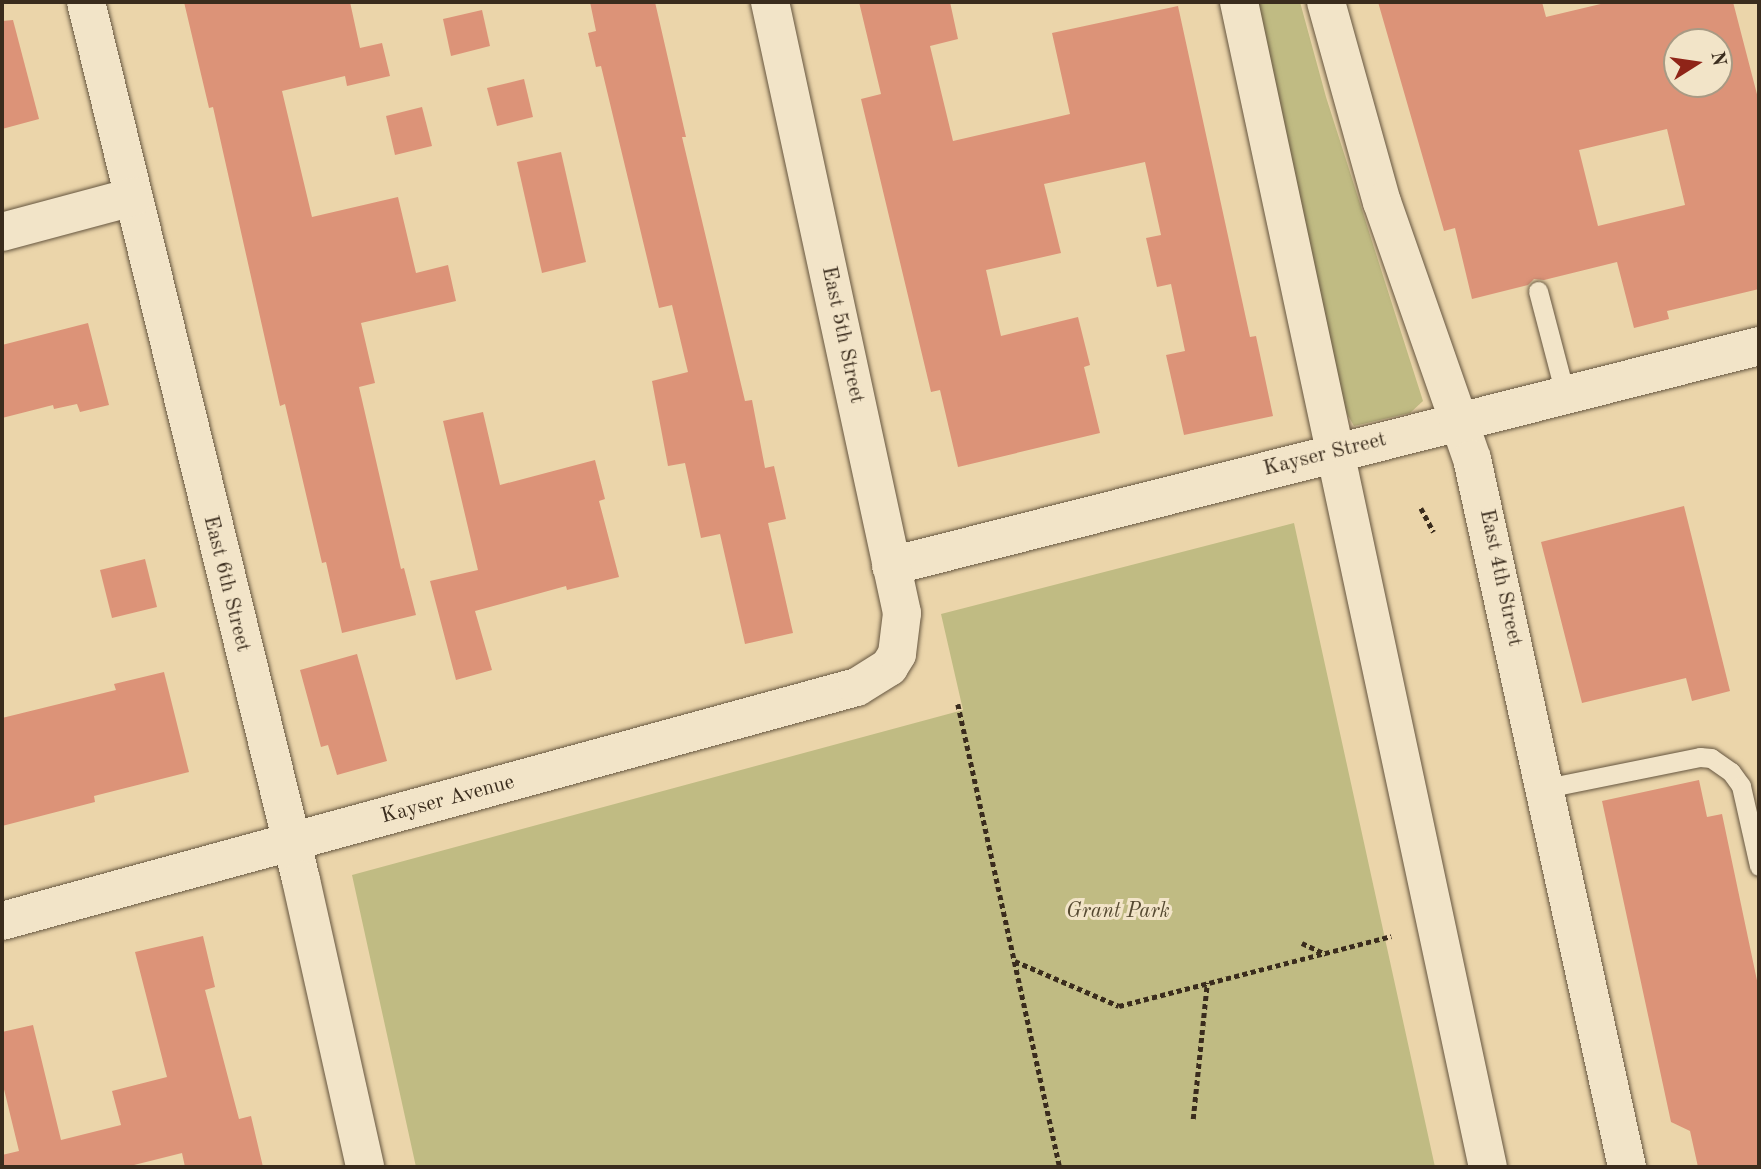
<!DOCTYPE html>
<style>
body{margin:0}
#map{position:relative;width:1761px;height:1169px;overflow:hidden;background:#ebd5aa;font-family:"Old Standard TT",serif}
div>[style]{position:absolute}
.green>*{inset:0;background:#c0bb83}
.building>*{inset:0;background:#dc9378}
.path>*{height:4.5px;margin-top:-2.25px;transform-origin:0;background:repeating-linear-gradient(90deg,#3a2c1d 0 5px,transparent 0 8.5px)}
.roads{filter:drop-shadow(0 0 2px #665640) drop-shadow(0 0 2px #665640)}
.service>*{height:19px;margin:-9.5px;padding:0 9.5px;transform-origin:9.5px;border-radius:9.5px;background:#f2e4c8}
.minor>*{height:38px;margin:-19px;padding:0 19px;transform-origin:19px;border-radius:19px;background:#f2e4c8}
.tertiary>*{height:38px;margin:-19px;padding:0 19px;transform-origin:19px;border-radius:19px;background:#f2e4c8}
span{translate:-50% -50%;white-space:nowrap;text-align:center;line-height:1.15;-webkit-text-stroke:6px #f2e4c8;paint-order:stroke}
.street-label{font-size:21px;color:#3a2c1d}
.park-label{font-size:21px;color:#554931;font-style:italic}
.frame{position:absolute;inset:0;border:4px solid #3a2c1d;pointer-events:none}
.north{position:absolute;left:1663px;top:28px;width:70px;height:70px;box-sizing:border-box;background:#f2e4c8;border:2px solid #a89a84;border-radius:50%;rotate:78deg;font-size:19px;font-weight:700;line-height:28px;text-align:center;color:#3a2c1d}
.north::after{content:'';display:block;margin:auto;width:24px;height:32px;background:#8f2418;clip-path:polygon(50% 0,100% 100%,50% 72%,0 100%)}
</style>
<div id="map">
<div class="green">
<i style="clip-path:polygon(1256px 2px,1300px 2px,1326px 97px,1423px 401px,1410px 413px,1354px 426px,1346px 412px)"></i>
<i style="clip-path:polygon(1294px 523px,1435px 1167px,416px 1167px,352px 875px,963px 710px,941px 614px)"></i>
</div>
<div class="building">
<i style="clip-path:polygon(184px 2px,350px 2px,360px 48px,382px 43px,390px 76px,347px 86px,345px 76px,282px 91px,312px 217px,398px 197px,416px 273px,448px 265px,456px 301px,361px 323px,375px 383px,359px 387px,401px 569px,404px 568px,416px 615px,342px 633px,326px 562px,322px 563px,285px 404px,280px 406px,213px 107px,209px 108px)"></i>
<i style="clip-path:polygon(590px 2px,655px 2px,686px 137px,682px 137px,745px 401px,752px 400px,765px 468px,774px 466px,786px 519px,768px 523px,793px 633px,745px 644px,720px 534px,701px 538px,685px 463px,668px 466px,652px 381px,688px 372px,672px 305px,659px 308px,601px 66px,596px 67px,588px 33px,596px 31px)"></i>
<i style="clip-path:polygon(859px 2px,950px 2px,958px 39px,930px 46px,953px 141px,1070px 114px,1052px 33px,1178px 6px,1250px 337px,1256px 336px,1273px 416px,1184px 435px,1166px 355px,1185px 351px,1171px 284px,1157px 287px,1146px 238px,1161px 235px,1145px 162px,1044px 184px,1061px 253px,986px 270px,1001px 336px,1078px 317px,1090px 365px,1084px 367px,1100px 433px,958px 467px,940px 390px,931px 392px,861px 99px,881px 94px)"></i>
<i style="clip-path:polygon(evenodd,1378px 2px,1542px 2px,1546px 17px,1609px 2px,1733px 2px,1759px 102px,1759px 289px,1667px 311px,1669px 319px,1634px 328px,1617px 262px,1544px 280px,1534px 279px,1528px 285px,1472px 299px,1455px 228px,1444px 231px,1378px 2px,1677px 42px,1719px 42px,1719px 84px,1677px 84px,1677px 42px,1378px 2px,1667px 129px,1685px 205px,1598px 226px,1579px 150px,1667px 129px)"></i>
<i style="clip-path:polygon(482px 10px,490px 46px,451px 56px,443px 19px)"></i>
<i style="clip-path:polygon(13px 20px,39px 119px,2px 129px,2px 21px)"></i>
<i style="clip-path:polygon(524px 79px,533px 117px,497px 126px,487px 88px)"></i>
<i style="clip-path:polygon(422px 107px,432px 146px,395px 155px,386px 116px)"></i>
<i style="clip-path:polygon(561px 152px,586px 262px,542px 273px,517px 162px)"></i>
<i style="clip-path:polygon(88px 323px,109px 405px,80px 412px,77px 404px,54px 409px,53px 405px,2px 418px,2px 345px)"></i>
<i style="clip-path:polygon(483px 412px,500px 485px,595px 460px,605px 499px,599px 501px,619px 577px,567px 590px,566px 586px,475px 611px,492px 670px,456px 680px,430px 581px,478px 570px,443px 421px)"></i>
<i style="clip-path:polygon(1684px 506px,1730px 691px,1692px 701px,1686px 678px,1582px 703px,1541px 542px)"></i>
<i style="clip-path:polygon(145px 559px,157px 607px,112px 618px,100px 570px)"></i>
<i style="clip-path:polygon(357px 654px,387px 761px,337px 775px,328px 745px,321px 747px,300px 670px)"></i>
<i style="clip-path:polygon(164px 672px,189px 772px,94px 796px,95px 802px,2px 826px,2px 718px,116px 690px,114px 684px)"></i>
<i style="clip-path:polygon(1699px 780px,1707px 817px,1722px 814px,1759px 990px,1759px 1167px,1698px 1167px,1690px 1131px,1671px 1122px,1602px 801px)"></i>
<i style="clip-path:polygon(203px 936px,215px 987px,205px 990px,239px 1119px,251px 1116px,263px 1167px,185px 1167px,182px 1153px,126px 1167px,2px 1167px,2px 1155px,19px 1151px,2px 1081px,2px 1032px,33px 1025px,61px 1140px,121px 1125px,112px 1091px,167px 1077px,135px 952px)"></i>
</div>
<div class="path">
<i style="left:1421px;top:508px;width:27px;rotate:62deg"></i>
<i style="left:958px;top:704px;width:474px;rotate:77.6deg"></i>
<i style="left:1302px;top:943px;width:26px;rotate:25deg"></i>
<i style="left:1015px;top:961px;width:113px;rotate:23.4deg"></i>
<i style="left:1119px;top:1006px;width:281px;rotate:-14.4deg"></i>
<i style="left:1193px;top:1119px;width:137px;rotate:-84.1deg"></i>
</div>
<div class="roads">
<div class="service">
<i style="left:1538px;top:291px;width:106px;rotate:75.3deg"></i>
<i style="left:1546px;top:788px;width:157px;rotate:-11.4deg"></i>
<i style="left:1700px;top:757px;width:11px;rotate:5deg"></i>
<i style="left:1711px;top:758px;width:24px;rotate:35deg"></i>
<i style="left:1731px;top:772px;width:17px;rotate:54deg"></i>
<i style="left:1741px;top:786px;width:82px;rotate:77.3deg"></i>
</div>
<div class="minor">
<i style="left:86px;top:2px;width:904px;rotate:76.24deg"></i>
<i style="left:301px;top:880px;width:294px;rotate:77.4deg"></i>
<i style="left:2px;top:232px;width:136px;rotate:-15deg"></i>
<i style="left:891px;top:566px;width:895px;rotate:-14.22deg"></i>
<i style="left:2px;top:921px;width:886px;rotate:-15.31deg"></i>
<i style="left:857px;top:687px;width:38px;rotate:-32deg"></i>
<i style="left:889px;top:667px;width:15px;rotate:-58deg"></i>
<i style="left:897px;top:654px;width:41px;rotate:-83deg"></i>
<i style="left:902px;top:613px;width:625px;rotate:-102.19deg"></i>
</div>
<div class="tertiary">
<i style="left:1239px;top:2px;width:1191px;rotate:77.94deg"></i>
<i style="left:1326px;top:2px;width:208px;rotate:74.4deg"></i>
<i style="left:1382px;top:202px;width:272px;rotate:70.7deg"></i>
<i style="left:1472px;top:459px;width:725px;rotate:77.65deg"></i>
</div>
</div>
<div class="street-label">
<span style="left:842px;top:335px;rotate:78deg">East 5th Street</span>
<span style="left:1325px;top:455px;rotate:-14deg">Kayser Street</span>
<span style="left:1500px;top:578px;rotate:78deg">East 4th Street</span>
<span style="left:226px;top:584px;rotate:76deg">East 6th Street</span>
<span style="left:448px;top:800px;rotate:-15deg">Kayser Avenue</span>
</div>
<div class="park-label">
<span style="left:1118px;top:912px">Grant Park</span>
</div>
<div class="frame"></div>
<div class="north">N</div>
</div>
